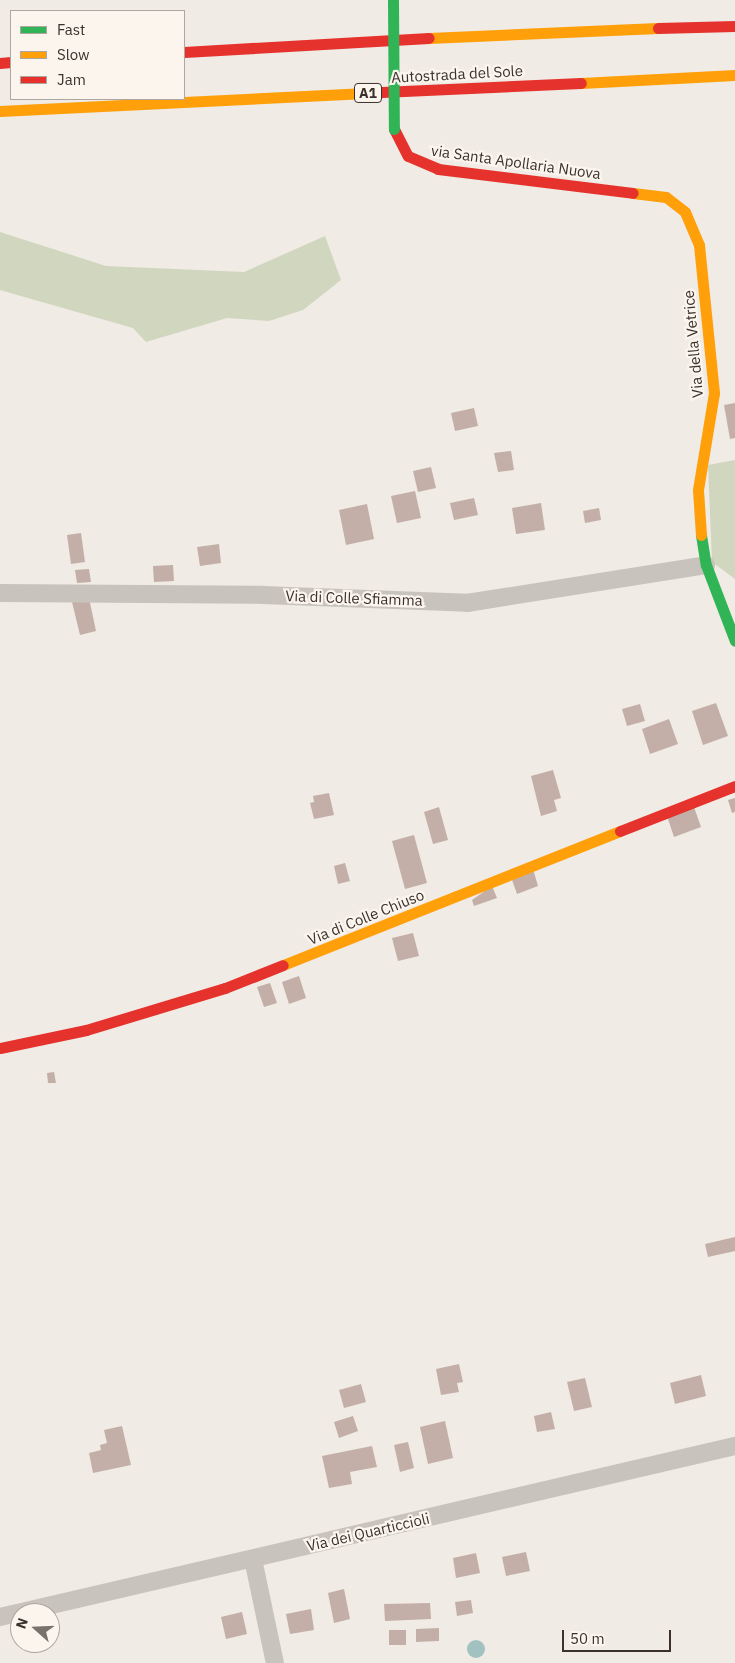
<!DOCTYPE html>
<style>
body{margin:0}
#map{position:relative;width:735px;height:1663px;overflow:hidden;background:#f0ebe5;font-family:"IBM Plex Sans",sans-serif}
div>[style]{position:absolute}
.green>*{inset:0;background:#d1d6bf}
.water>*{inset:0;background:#a1c2c1}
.round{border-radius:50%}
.building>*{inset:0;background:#c3afa7}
.street>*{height:18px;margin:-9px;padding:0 9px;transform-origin:9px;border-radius:9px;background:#c9c3be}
.fast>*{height:11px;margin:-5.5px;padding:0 5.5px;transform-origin:5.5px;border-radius:5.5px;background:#30b455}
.slow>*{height:11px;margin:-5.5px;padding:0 5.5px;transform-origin:5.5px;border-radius:5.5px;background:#ff9f0a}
.jam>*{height:11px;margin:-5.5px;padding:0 5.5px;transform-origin:5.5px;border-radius:5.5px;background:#e5322d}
.fast-bridge>*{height:11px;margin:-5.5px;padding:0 5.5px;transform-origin:5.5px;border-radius:5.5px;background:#30b455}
span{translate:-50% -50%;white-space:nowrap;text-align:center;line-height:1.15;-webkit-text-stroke:4.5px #fbf5ee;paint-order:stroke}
.shield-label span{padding:1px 4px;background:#fbf5ee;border:1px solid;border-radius:4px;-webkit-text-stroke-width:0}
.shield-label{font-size:14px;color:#3b302b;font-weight:700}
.street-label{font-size:15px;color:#3b302b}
.legend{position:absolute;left:10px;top:10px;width:175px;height:90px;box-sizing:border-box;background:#fbf5ee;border:1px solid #aea6a0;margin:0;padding:6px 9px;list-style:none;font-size:15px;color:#3b302b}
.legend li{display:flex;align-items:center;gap:10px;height:25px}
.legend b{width:25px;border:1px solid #aea6a0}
.north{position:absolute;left:10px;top:1603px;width:50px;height:50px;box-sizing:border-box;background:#fbf5ee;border:1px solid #aea6a0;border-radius:50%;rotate:290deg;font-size:14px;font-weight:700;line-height:20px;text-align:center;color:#3b302b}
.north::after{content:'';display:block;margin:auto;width:18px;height:22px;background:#7a716c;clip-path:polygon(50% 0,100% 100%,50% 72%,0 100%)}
.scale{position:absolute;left:562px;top:1630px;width:109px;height:22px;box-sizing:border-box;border:2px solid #3b302b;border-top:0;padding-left:6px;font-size:15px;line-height:18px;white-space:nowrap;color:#3b302b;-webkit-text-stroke:4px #fbf5ee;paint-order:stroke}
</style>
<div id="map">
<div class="green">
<i style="clip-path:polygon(0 232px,106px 266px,244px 272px,325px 236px,341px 280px,303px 310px,269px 321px,227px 318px,146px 342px,133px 328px,0 290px)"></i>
<i style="clip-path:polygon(735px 460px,735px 579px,712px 562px,708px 465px)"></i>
</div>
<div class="water">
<i class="round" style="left:467px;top:1640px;width:18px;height:18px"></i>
</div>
<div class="building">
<i style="clip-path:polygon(735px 403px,735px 438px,730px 439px,724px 405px)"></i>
<i style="clip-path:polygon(474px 408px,478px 426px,455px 431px,451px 413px)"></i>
<i style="clip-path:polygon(511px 451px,514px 470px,498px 472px,494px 453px)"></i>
<i style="clip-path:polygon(431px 467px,436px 488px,418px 492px,413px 471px)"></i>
<i style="clip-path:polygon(415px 491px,421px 518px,397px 523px,391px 496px)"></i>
<i style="clip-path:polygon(474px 498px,478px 515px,454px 520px,450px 503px)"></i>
<i style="clip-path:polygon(541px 503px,545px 530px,516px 534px,512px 508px)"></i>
<i style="clip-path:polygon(367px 504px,374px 539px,346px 545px,339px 510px)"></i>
<i style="clip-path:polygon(599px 508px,601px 520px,585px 523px,583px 511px)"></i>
<i style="clip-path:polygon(81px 533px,85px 562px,71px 564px,67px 535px)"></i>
<i style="clip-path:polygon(219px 544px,221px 563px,200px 566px,197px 547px)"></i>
<i style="clip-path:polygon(173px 565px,174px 581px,154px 582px,153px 566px)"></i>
<i style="clip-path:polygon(89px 569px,91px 582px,77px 583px,75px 570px)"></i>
<i style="clip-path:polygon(89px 598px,96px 631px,80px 635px,72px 602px)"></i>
<i style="clip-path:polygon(716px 703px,728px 736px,703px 745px,692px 711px)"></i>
<i style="clip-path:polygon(640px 704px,645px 721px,627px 726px,622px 709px)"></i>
<i style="clip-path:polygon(669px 719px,678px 744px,650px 754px,642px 729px)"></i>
<i style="clip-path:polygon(553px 770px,561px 798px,554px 800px,557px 811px,541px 816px,531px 776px)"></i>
<i style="clip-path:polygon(329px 793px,334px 815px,314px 819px,310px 803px,314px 802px,313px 796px)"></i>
<i style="clip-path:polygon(735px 798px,735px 812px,732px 813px,728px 800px)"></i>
<i style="clip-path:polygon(439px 807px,448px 840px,433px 844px,424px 812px)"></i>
<i style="clip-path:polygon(694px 807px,701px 827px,674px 837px,667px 816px)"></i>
<i style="clip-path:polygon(414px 835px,427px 883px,405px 889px,392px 841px)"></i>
<i style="clip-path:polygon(345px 863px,350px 881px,338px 884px,334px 866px)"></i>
<i style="clip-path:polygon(533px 869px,538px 886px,517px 894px,511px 877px)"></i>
<i style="clip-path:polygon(492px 886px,497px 898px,474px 906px,472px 900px)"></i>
<i style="clip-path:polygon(413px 933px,419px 956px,398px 961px,392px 938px)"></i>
<i style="clip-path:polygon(299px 976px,306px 998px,289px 1004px,282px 982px)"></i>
<i style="clip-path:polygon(270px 983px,277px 1003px,264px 1007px,257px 987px)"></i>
<i style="clip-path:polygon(54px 1072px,56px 1083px,48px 1083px,47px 1073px)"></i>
<i style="clip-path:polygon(735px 1237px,735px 1251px,708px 1257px,705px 1244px)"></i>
<i style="clip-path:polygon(459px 1364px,463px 1382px,457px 1383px,459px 1392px,441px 1395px,436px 1369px)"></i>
<i style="clip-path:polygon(701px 1375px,706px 1396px,675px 1404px,670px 1383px)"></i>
<i style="clip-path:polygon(585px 1378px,592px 1407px,574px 1411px,567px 1382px)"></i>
<i style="clip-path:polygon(361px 1384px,366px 1402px,344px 1408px,339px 1390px)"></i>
<i style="clip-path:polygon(551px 1412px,555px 1429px,537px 1432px,534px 1416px)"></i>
<i style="clip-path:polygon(353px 1416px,358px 1431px,339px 1438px,334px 1422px)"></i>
<i style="clip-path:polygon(445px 1421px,453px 1458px,428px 1464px,420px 1427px)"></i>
<i style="clip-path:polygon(122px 1426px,131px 1465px,93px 1473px,89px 1453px,101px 1450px,100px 1445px,107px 1443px,104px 1430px)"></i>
<i style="clip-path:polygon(408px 1442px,414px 1468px,400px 1472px,394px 1445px)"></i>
<i style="clip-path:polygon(372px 1446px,377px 1467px,350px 1472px,352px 1484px,329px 1488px,322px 1456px)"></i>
<i style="clip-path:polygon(526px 1552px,530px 1571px,506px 1576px,502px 1557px)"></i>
<i style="clip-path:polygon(476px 1553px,480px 1573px,456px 1578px,453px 1558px)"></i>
<i style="clip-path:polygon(344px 1589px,350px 1619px,334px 1623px,328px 1593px)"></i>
<i style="clip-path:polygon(471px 1600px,473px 1613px,457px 1616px,455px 1602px)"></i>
<i style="clip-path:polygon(430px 1603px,431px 1619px,385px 1621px,384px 1604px)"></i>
<i style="clip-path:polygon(311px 1609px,314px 1630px,290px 1634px,286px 1614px)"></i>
<i style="clip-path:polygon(242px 1612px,247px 1634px,226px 1639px,221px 1617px)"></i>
<i style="clip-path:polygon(439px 1628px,439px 1641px,416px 1642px,416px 1629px)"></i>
<i style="clip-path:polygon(389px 1630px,406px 1630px,406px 1645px,389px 1645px)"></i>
</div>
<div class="street">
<i style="left:0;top:593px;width:263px;rotate:0.4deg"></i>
<i style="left:263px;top:595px;width:204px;rotate:2.2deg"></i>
<i style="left:467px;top:603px;width:242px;rotate:-9deg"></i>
<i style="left:253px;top:1559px;width:106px;rotate:78.1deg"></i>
<i style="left:0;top:1617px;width:755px;rotate:-13.1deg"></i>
</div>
<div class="fast">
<i style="left:701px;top:535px;width:30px;rotate:81deg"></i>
<i style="left:706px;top:565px;width:81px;rotate:69.1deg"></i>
</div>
<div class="slow">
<i style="left:429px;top:38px;width:229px;rotate:-2.5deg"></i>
<i style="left:581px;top:83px;width:154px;rotate:-3deg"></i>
<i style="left:0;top:111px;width:382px;rotate:-2.8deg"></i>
<i style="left:633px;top:193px;width:33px;rotate:7deg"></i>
<i style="left:666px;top:197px;width:24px;rotate:38deg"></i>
<i style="left:685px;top:212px;width:36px;rotate:67deg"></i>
<i style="left:699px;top:245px;width:149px;rotate:84.2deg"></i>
<i style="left:714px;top:393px;width:98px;rotate:99.4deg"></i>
<i style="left:698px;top:490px;width:45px;rotate:86.2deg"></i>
<i style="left:283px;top:965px;width:363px;rotate:-21.7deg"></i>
</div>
<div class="jam">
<i style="left:658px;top:28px;width:77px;rotate:-1.5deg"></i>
<i style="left:184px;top:52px;width:245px;rotate:-3.3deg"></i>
<i style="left:0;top:63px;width:11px;rotate:-5deg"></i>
<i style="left:382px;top:92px;width:199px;rotate:-2.6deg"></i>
<i style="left:394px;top:129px;width:30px;rotate:63deg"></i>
<i style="left:408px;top:156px;width:33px;rotate:23deg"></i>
<i style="left:438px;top:169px;width:196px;rotate:7deg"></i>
<i style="left:620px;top:831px;width:123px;rotate:-21.4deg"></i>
<i style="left:0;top:1048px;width:88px;rotate:-11.8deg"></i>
<i style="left:86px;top:1030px;width:145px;rotate:-16.8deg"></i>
<i style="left:225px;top:988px;width:62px;rotate:-21.6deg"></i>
</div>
<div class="fast-bridge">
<i style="left:393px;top:0;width:129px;rotate:89.6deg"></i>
</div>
<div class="shield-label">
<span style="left:368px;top:93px">A1</span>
</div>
<div class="street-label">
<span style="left:457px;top:74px;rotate:-3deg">Autostrada del Sole</span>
<span style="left:516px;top:162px;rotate:8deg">via Santa Apollaria Nuova</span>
<span style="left:693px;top:344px;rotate:-95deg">Via della Vetrice</span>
<span style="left:354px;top:598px;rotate:2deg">Via di Colle Sfiamma</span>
<span style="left:366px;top:917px;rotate:-22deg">Via di Colle Chiuso</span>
<span style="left:368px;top:1532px;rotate:-13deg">Via dei Quarticcioli</span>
</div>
<ul class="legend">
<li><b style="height:6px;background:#30b455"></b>Fast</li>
<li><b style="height:6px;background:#ff9f0a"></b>Slow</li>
<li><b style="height:6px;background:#e5322d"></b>Jam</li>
</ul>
<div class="north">N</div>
<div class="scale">50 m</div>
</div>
